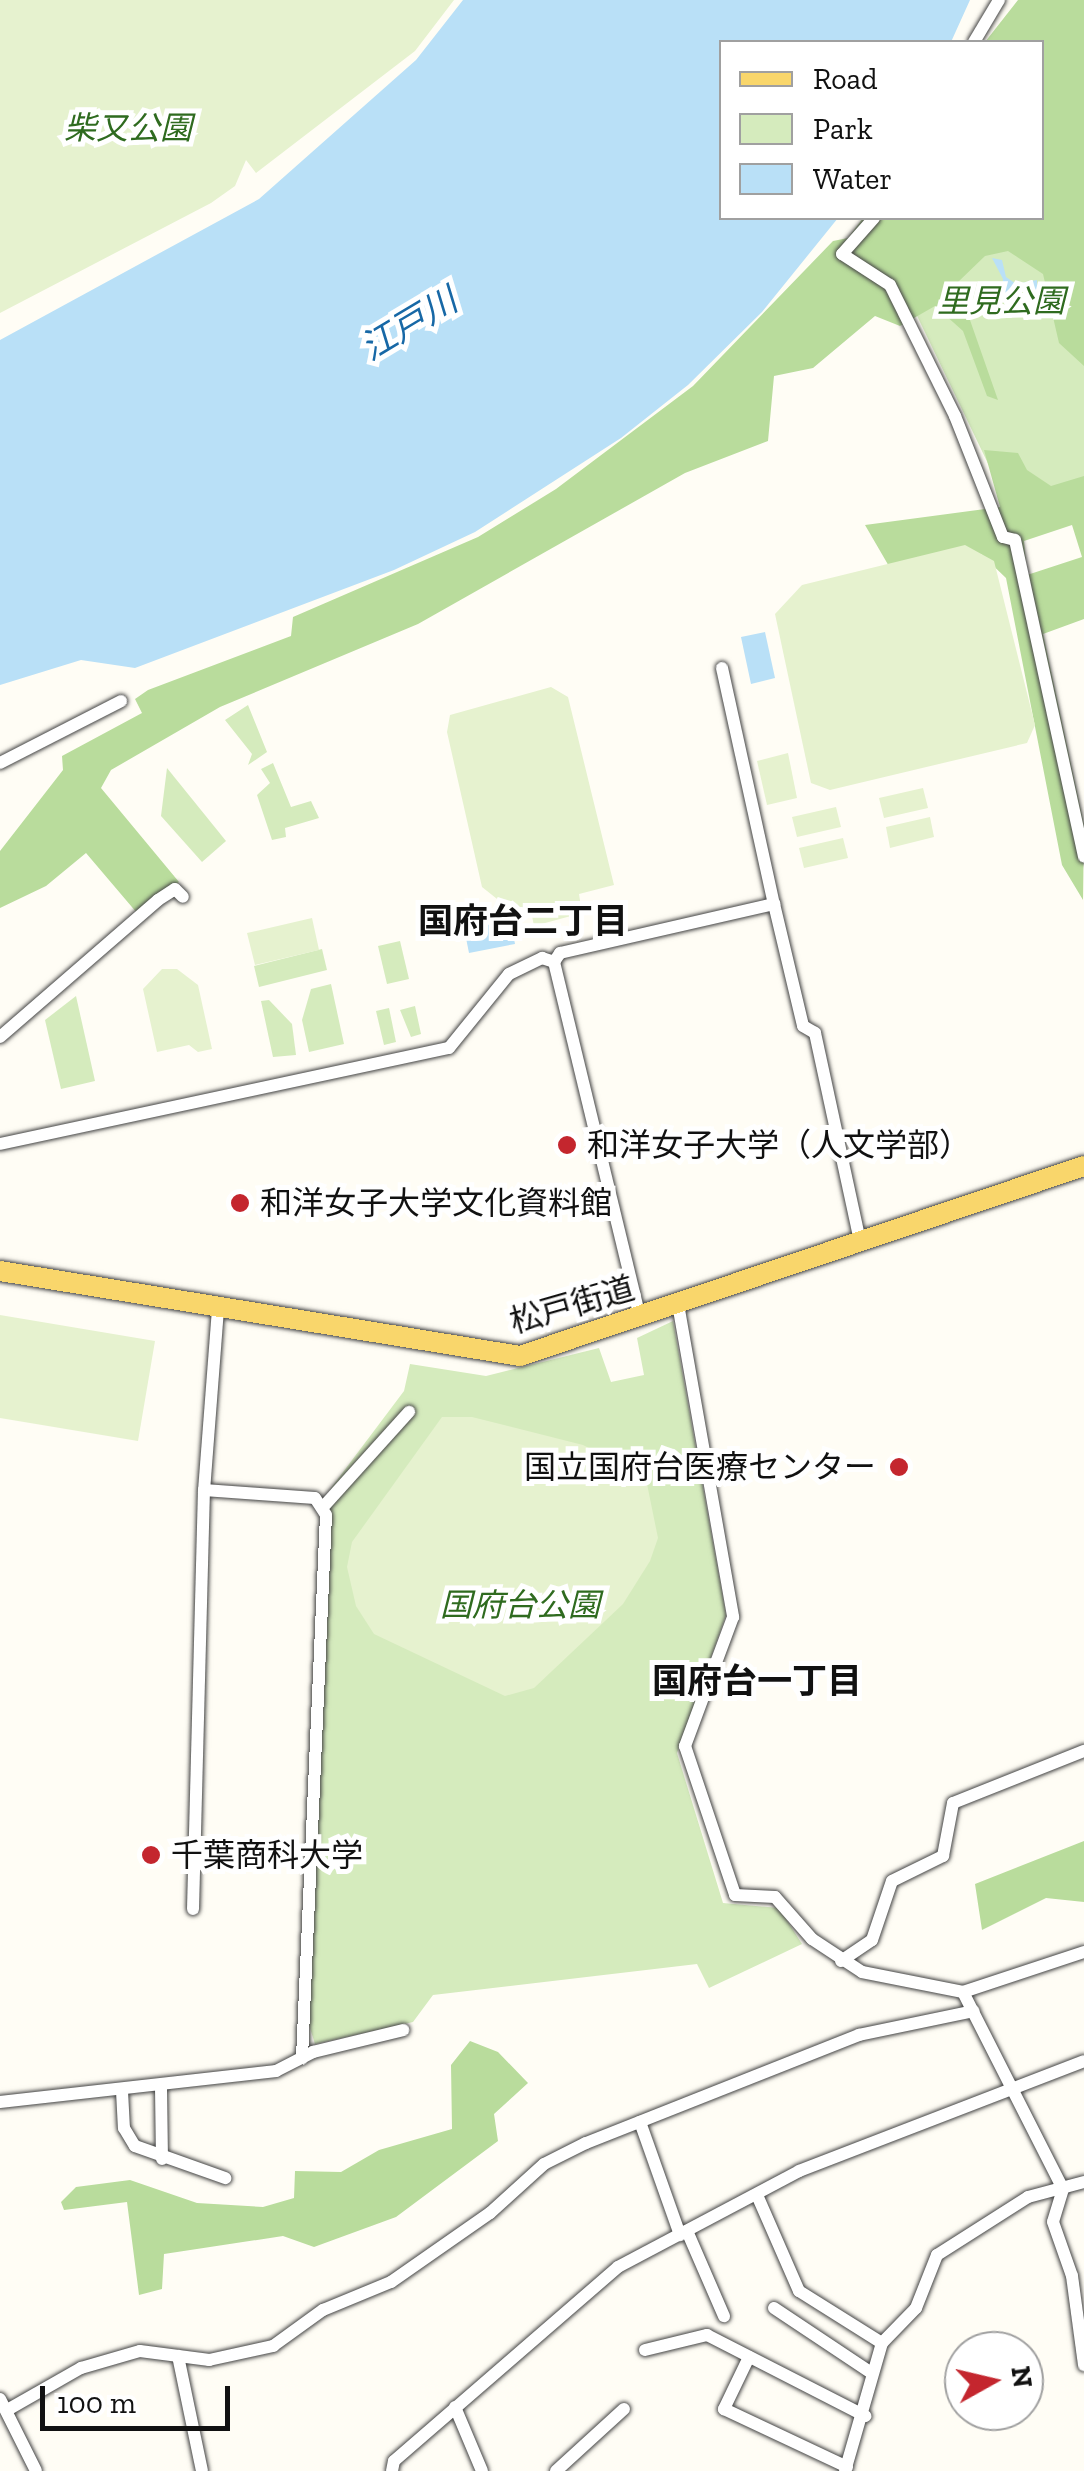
<!DOCTYPE html>
<meta charset="utf-8">
<style>
body{margin:0}
#map{position:relative;width:1084px;height:2471px;overflow:hidden;background:#fffdf5;font-family:"Zilla Slab","Noto Sans JP",serif}
div>[style]{position:absolute}
.green>*{inset:0;background:#d5ebbd}
.forest>*{inset:0;background:#b9dc9c}
.pitch>*{inset:0;background:#e6f2cf}
.water>*{inset:0;background:#b9e0f7}
.roads{filter:drop-shadow(0 0 2px #444) drop-shadow(0 0 2px #444)}
.street>*{height:12px;margin:-6px;padding:0 6px;transform-origin:6px;border-radius:6px;background:#fff}
.primary>*{height:20px;margin:-10px;padding:0 10px;transform-origin:10px;border-radius:10px;background:#f9d66b}
.dots>*{width:28px;height:28px;translate:-50% -50%;box-sizing:border-box;border:5px solid #fff;border-radius:50%}
span{translate:-50% -50%;white-space:nowrap;text-align:center;line-height:1.15;-webkit-text-stroke:10px #fff;paint-order:stroke}
.park-label{font-size:32px;color:#2f6b1f;font-style:italic}
.poi-label{font-size:32px;color:#111}
.left{translate:0 -50%;text-align:left}
.right{translate:-100% -50%;text-align:right}
.street-label{font-size:32px;color:#111}
.water-label{font-size:35px;color:#1768a6;font-style:italic}
.neighbourhood-label{font-size:35px;color:#111;font-weight:700}
.legend{position:absolute;left:719px;top:40px;width:325px;height:180px;box-sizing:border-box;background:#fff;border:2px solid #a0a0a0;margin:0;padding:12px 18px;list-style:none;font-size:30px;color:#111}
.legend li{display:flex;align-items:center;gap:20px;height:50px}
.legend b{width:50px;border:2px solid #a0a0a0}
.north{position:absolute;left:944px;top:2331px;width:100px;height:100px;box-sizing:border-box;background:#fff;border:2px solid #a0a0a0;border-radius:50%;rotate:82deg;font-size:28px;font-weight:700;line-height:40px;text-align:center;color:#111}
.north::after{content:'';display:block;margin:auto;width:35px;height:45px;background:#c4262e;clip-path:polygon(50% 0,100% 100%,50% 72%,0 100%)}
.scale{position:absolute;left:40px;top:2386px;width:190px;height:45px;box-sizing:border-box;border:5px solid #111;border-top:0;padding-left:12px;font-size:30px;line-height:35px;white-space:nowrap;color:#111;-webkit-text-stroke:8px #fff;paint-order:stroke}
</style>
<div id="map">
<div class="green">
<i style="clip-path:polygon(1084px 0,1084px 499px,1018px 526px,895px 270px,1042px 218px,1042px 42px)"></i>
<i style="clip-path:polygon(248px 705px,267px 752px,248px 765px,252px 754px,225px 720px)"></i>
<i style="clip-path:polygon(273px 763px,291px 807px,311px 801px,319px 818px,285px 828px,286px 837px,272px 840px,257px 795px,270px 783px,261px 769px)"></i>
<i style="clip-path:polygon(167px 768px,226px 841px,202px 862px,161px 816px)"></i>
<i style="clip-path:polygon(400px 941px,409px 979px,387px 984px,378px 946px)"></i>
<i style="clip-path:polygon(322px 949px,327px 970px,259px 987px,254px 966px)"></i>
<i style="clip-path:polygon(331px 984px,344px 1044px,309px 1052px,302px 1020px,311px 989px)"></i>
<i style="clip-path:polygon(76px 996px,95px 1081px,61px 1089px,45px 1020px)"></i>
<i style="clip-path:polygon(269px 1000px,292px 1024px,296px 1055px,273px 1057px,261px 1001px)"></i>
<i style="clip-path:polygon(415px 1006px,421px 1034px,411px 1037px,400px 1010px)"></i>
<i style="clip-path:polygon(389px 1008px,396px 1042px,384px 1045px,376px 1011px)"></i>
<i style="clip-path:polygon(673px 1321px,726px 1615px,677px 1753px,723px 1903px,779px 1908px,802px 1944px,709px 1988px,697px 1964px,433px 1995px,413px 2022px,315px 2044px,308px 2022px,325px 1506px,331px 1488px,404px 1391px,410px 1364px,486px 1376px,599px 1348px,611px 1382px,644px 1375px,637px 1338px)"></i>
</div>
<div class="forest">
<i style="clip-path:polygon(1018px 0,1084px 0,1084px 366px,1059px 343px,1043px 274px,1008px 251px,985px 256px,957px 283px,998px 400px,987px 396px,963px 331px,935px 306px,900px 326px,875px 316px,813px 368px,774px 376px,768px 441px,685px 473px,418px 624px,220px 707px,111px 770px,101px 788px,179px 882px,137px 913px,86px 853px,46px 886px,0 908px,0 851px,63px 770px,62px 756px,142px 713px,135px 699px,148px 690px,291px 636px,293px 617px,478px 537px,556px 489px,693px 386px,833px 241px,848px 238px,863px 218px,1042px 218px,1042px 42px,985px 42px)"></i>
<i style="clip-path:polygon(evenodd,984px 450px,1018px 453px,1027px 470px,1051px 486px,1084px 476px,1084px 619px,1043px 634px,1084px 825px,1083px 900px,1062px 865px,1006px 578px,981px 554px,890px 568px,865px 525px,1000px 507px,984px 450px,1072px 525px,1082px 557px,1027px 575px,1024px 541px,1072px 525px)"></i>
<i style="clip-path:polygon(1084px 1841px,1084px 1902px,1046px 1898px,982px 1930px,975px 1884px)"></i>
<i style="clip-path:polygon(470px 2041px,498px 2052px,528px 2083px,494px 2114px,498px 2141px,396px 2217px,314px 2247px,283px 2236px,164px 2254px,162px 2289px,139px 2295px,127px 2202px,64px 2210px,61px 2202px,76px 2187px,130px 2180px,197px 2203px,263px 2207px,294px 2198px,295px 2171px,341px 2172px,379px 2150px,452px 2129px,451px 2065px)"></i>
</div>
<div class="pitch">
<i style="clip-path:polygon(0 0,454px 0,415px 51px,256px 173px,246px 160px,235px 186px,211px 203px,0 313px)"></i>
<i style="clip-path:polygon(965px 545px,994px 561px,1035px 725px,1027px 743px,830px 790px,811px 783px,775px 614px,802px 585px)"></i>
<i style="clip-path:polygon(551px 687px,568px 697px,614px 885px,579px 894px,582px 913px,534px 926px,530px 906px,511px 910px,482px 887px,447px 732px,450px 715px)"></i>
<i style="clip-path:polygon(788px 753px,797px 798px,767px 805px,757px 761px)"></i>
<i style="clip-path:polygon(923px 788px,928px 808px,884px 818px,879px 798px)"></i>
<i style="clip-path:polygon(836px 807px,841px 827px,797px 837px,792px 817px)"></i>
<i style="clip-path:polygon(930px 817px,934px 837px,890px 848px,886px 827px)"></i>
<i style="clip-path:polygon(843px 838px,848px 858px,804px 868px,799px 848px)"></i>
<i style="clip-path:polygon(312px 918px,319px 950px,255px 965px,247px 933px)"></i>
<i style="clip-path:polygon(162px 969px,177px 969px,198px 985px,212px 1049px,198px 1052px,189px 1045px,157px 1052px,143px 989px)"></i>
<i style="clip-path:polygon(0 1315px,155px 1341px,138px 1441px,0 1418px)"></i>
<i style="clip-path:polygon(442px 1417px,472px 1417px,583px 1445px,633px 1470px,647px 1484px,658px 1538px,650px 1561px,623px 1604px,534px 1688px,505px 1696px,374px 1634px,356px 1606px,347px 1567px,352px 1542px)"></i>
</div>
<div class="water">
<i style="clip-path:polygon(463px 0,970px 0,951px 42px,722px 42px,722px 218px,838px 218px,762px 312px,688px 385px,621px 438px,475px 532px,394px 570px,135px 668px,81px 660px,0 685px,0 340px,259px 199px,416px 60px)"></i>
<i style="clip-path:polygon(992px 258px,1002px 260px,1006px 277px,1016px 284px,1037px 280px,1037px 291px,1017px 288px,993px 310px,990px 301px,1002px 291px,1003px 279px)"></i>
<i style="clip-path:polygon(765px 632px,775px 678px,751px 684px,741px 637px)"></i>
<i style="clip-path:polygon(510px 919px,515px 944px,469px 953px,464px 928px)"></i>
</div>
<div class="roads">
<div class="street">
<i style="left:974px;top:42px;width:49px;rotate:-59.2deg"></i>
<i style="left:874px;top:218px;width:48px;rotate:131.6deg"></i>
<i style="left:842px;top:254px;width:57px;rotate:32.9deg"></i>
<i style="left:890px;top:285px;width:146px;rotate:63.6deg"></i>
<i style="left:955px;top:416px;width:130px;rotate:68.4deg"></i>
<i style="left:1003px;top:537px;width:12px;rotate:14deg"></i>
<i style="left:1015px;top:540px;width:324px;rotate:77.7deg"></i>
<i style="left:722px;top:668px;width:242px;rotate:77.6deg"></i>
<i style="left:0;top:763px;width:136px;rotate:-27.1deg"></i>
<i style="left:554px;top:962px;width:11px;rotate:-56deg"></i>
<i style="left:560px;top:953px;width:220px;rotate:-12.9deg"></i>
<i style="left:774px;top:904px;width:125px;rotate:76.6deg"></i>
<i style="left:803px;top:1026px;width:14px;rotate:30deg"></i>
<i style="left:815px;top:1033px;width:213px;rotate:77.8deg"></i>
<i style="left:554px;top:962px;width:365px;rotate:76.4deg"></i>
<i style="left:0;top:1037px;width:209px;rotate:-40.9deg"></i>
<i style="left:158px;top:900px;width:20px;rotate:-33deg"></i>
<i style="left:175px;top:889px;width:11px;rotate:45deg"></i>
<i style="left:0;top:1144px;width:459px;rotate:-12.1deg"></i>
<i style="left:449px;top:1048px;width:95px;rotate:-51deg"></i>
<i style="left:509px;top:974px;width:37px;rotate:-26deg"></i>
<i style="left:542px;top:958px;width:13px;rotate:18deg"></i>
<i style="left:678px;top:1304px;width:318px;rotate:80deg"></i>
<i style="left:733px;top:1617px;width:138px;rotate:110.4deg"></i>
<i style="left:685px;top:1746px;width:157px;rotate:71.4deg"></i>
<i style="left:735px;top:1895px;width:40px;rotate:2.9deg"></i>
<i style="left:775px;top:1897px;width:56px;rotate:48.6deg"></i>
<i style="left:812px;top:1939px;width:60px;rotate:33.4deg"></i>
<i style="left:862px;top:1972px;width:103px;rotate:11.2deg"></i>
<i style="left:963px;top:1992px;width:127px;rotate:-18.3deg"></i>
<i style="left:218px;top:1309px;width:182px;rotate:94.4deg"></i>
<i style="left:204px;top:1490px;width:111px;rotate:4.1deg"></i>
<i style="left:315px;top:1498px;width:20px;rotate:57deg"></i>
<i style="left:326px;top:1515px;width:544px;rotate:92.53deg"></i>
<i style="left:324px;top:1506px;width:127px;rotate:-47.9deg"></i>
<i style="left:193px;top:1909px;width:419px;rotate:-88.5deg"></i>
<i style="left:841px;top:1961px;width:37px;rotate:-34deg"></i>
<i style="left:872px;top:1940px;width:62px;rotate:-71.3deg"></i>
<i style="left:892px;top:1881px;width:57px;rotate:-26.1deg"></i>
<i style="left:943px;top:1856px;width:54px;rotate:-79.3deg"></i>
<i style="left:953px;top:1803px;width:141px;rotate:-21.7deg"></i>
<i style="left:963px;top:1992px;width:221px;rotate:63.1deg"></i>
<i style="left:1063px;top:2189px;width:34px;rotate:107deg"></i>
<i style="left:1053px;top:2222px;width:57px;rotate:70.6deg"></i>
<i style="left:1072px;top:2276px;width:90px;rotate:82.3deg"></i>
<i style="left:161px;top:2088px;width:71px;rotate:89.2deg"></i>
<i style="left:122px;top:2091px;width:37px;rotate:87deg"></i>
<i style="left:124px;top:2128px;width:21px;rotate:59deg"></i>
<i style="left:135px;top:2146px;width:96px;rotate:19.6deg"></i>
<i style="left:0;top:2102px;width:278px;rotate:-6.4deg"></i>
<i style="left:276px;top:2071px;width:42px;rotate:-27.2deg"></i>
<i style="left:313px;top:2052px;width:93px;rotate:-13.7deg"></i>
<i style="left:640px;top:2122px;width:120px;rotate:70.5deg"></i>
<i style="left:757px;top:2195px;width:105px;rotate:66.4deg"></i>
<i style="left:799px;top:2291px;width:98px;rotate:32.1deg"></i>
<i style="left:687px;top:2231px;width:93px;rotate:66.5deg"></i>
<i style="left:774px;top:2308px;width:115px;rotate:33.7deg"></i>
<i style="left:645px;top:2350px;width:64px;rotate:-13.6deg"></i>
<i style="left:707px;top:2335px;width:178px;rotate:27.1deg"></i>
<i style="left:178px;top:2356px;width:117px;rotate:78.2deg"></i>
<i style="left:749px;top:2357px;width:58px;rotate:115.7deg"></i>
<i style="left:724px;top:2409px;width:136px;rotate:25.2deg"></i>
<i style="left:0;top:2399px;width:80px;rotate:63.4deg"></i>
<i style="left:455px;top:2407px;width:69px;rotate:67.1deg"></i>
<i style="left:9px;top:2409px;width:83px;rotate:-29.7deg"></i>
<i style="left:81px;top:2368px;width:61px;rotate:-16.1deg"></i>
<i style="left:140px;top:2351px;width:70px;rotate:7.4deg"></i>
<i style="left:209px;top:2360px;width:66px;rotate:-12.3deg"></i>
<i style="left:273px;top:2346px;width:62px;rotate:-35.8deg"></i>
<i style="left:323px;top:2310px;width:74px;rotate:-22.4deg"></i>
<i style="left:391px;top:2282px;width:121px;rotate:-34.9deg"></i>
<i style="left:490px;top:2213px;width:73px;rotate:-42.2deg"></i>
<i style="left:544px;top:2164px;width:47px;rotate:-26.6deg"></i>
<i style="left:586px;top:2143px;width:294px;rotate:-21.6deg"></i>
<i style="left:859px;top:2035px;width:117px;rotate:-11.8deg"></i>
<i style="left:392px;top:2471px;width:10px;rotate:-79deg"></i>
<i style="left:394px;top:2461px;width:296px;rotate:-40.9deg"></i>
<i style="left:618px;top:2267px;width:205px;rotate:-27.9deg"></i>
<i style="left:799px;top:2171px;width:305px;rotate:-21.1deg"></i>
<i style="left:556px;top:2471px;width:92px;rotate:-42.4deg"></i>
<i style="left:845px;top:2471px;width:133px;rotate:-73.9deg"></i>
<i style="left:882px;top:2343px;width:49px;rotate:-45.8deg"></i>
<i style="left:916px;top:2308px;width:57px;rotate:-68.4deg"></i>
<i style="left:937px;top:2255px;width:108px;rotate:-32.5deg"></i>
<i style="left:1028px;top:2197px;width:58px;rotate:-15deg"></i>
</div>
<div class="primary">
<i style="left:0;top:1271px;width:527px;rotate:9.28deg"></i>
<i style="left:520px;top:1356px;width:595px;rotate:-18.62deg"></i>
</div>
</div>
<div class="dots">
<i style="left:567px;top:1145px;background:#c4262e"></i>
<i style="left:240px;top:1203px;background:#c4262e"></i>
<i style="left:899px;top:1467px;background:#c4262e"></i>
<i style="left:151px;top:1855px;background:#c4262e"></i>
</div>
<div class="park-label">
<span style="left:128px;top:128px">柴又公園</span>
<span style="left:1001px;top:301px">里見公園</span>
<span style="left:520px;top:1605px">国府台公園</span>
</div>
<div class="poi-label">
<span class="left" style="left:587px;top:1145px">和洋女子大学（人文学部）</span>
<span class="left" style="left:260px;top:1203px">和洋女子大学文化資料館</span>
<span class="right" style="left:876px;top:1467px">国立国府台医療センター</span>
<span class="left" style="left:171px;top:1855px">千葉商科大学</span>
</div>
<div class="street-label">
<span style="left:572px;top:1305px;rotate:-16deg">松戸街道</span>
</div>
<div class="water-label">
<span style="left:409px;top:324px;rotate:-31deg">江戸川</span>
</div>
<div class="neighbourhood-label">
<span style="left:523px;top:921px">国府台二丁目</span>
<span style="left:757px;top:1681px">国府台一丁目</span>
</div>
<ul class="legend">
<li><b style="height:12px;background:#f9d66b"></b>Road</li>
<li><b style="height:28px;background:#d5ebbd"></b>Park</li>
<li><b style="height:28px;background:#b9e0f7"></b>Water</li>
</ul>
<div class="north">N</div>
<div class="scale">100 m</div>
</div>
